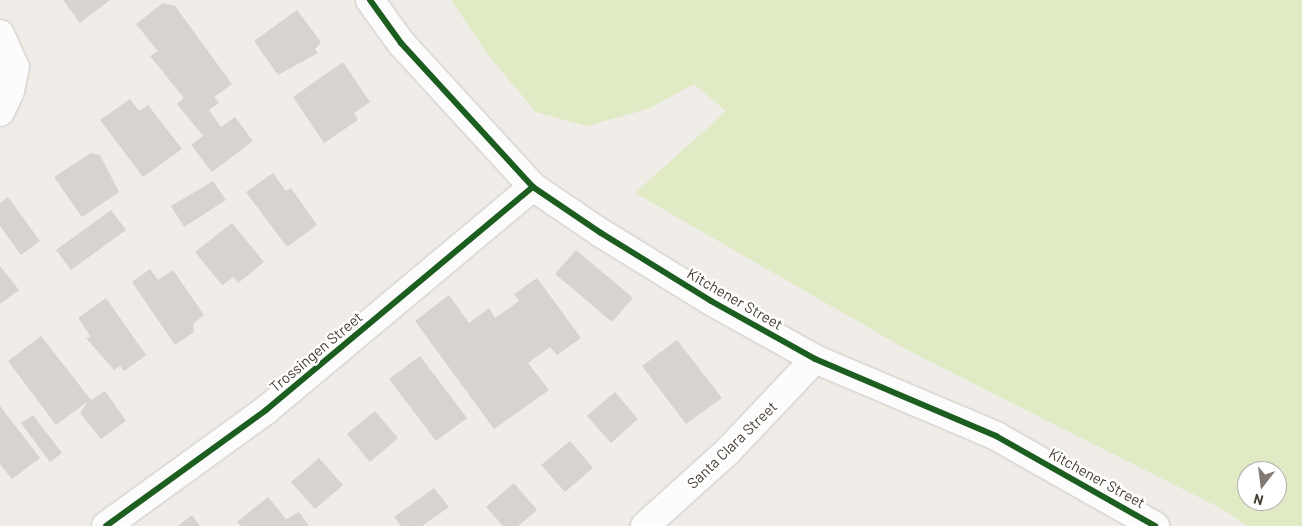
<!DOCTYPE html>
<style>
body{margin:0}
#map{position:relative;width:1302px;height:526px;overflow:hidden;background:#f0ece8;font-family:Barlow,sans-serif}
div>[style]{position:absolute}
.green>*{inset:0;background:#e0ebc5}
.building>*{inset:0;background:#d8d3cf}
.roads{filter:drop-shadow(0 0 1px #ccc8c4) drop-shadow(0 0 1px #ccc8c4)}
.minor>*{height:28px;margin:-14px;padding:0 14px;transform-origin:14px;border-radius:14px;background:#fdfcfc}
.cycleway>*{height:6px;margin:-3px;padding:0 3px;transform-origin:3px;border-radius:3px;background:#1b5e20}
span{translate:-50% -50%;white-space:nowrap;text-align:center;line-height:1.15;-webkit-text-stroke:5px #fff;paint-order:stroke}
.street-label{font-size:15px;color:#463d33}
.north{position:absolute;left:1237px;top:461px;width:50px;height:50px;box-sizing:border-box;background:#fff;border:1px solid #b5b1ad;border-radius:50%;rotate:195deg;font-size:14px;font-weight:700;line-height:20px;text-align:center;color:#463d33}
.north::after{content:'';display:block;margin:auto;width:18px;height:22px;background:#827a72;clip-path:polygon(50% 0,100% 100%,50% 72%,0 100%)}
</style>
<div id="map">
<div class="green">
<i style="clip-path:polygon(evenodd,451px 0,1302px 0,1302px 526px,1248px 526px,1220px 508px,911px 352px,635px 193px,726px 111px,694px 84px,648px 109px,587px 126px,536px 112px,489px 56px,451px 0,1247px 471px,1277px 471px,1277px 501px,1247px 501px,1247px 471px)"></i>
</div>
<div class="building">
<i style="clip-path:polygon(63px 0,110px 0,80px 23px)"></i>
<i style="clip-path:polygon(163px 3px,175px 6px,232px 84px,214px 97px,219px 103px,209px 110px,221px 127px,235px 117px,253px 141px,212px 172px,191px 145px,203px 136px,177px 104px,184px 98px,150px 56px,158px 51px,136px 24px)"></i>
<i style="clip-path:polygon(297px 10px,321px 42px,315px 49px,318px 53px,278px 75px,254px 41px)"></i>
<i style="clip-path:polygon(343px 62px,370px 102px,354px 113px,358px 120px,324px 143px,293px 97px)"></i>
<i style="clip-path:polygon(130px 99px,139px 111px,148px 105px,182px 149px,143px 177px,100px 120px)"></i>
<i style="clip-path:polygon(91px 153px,100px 155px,119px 192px,82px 217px,54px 177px)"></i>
<i style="clip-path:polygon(273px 173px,286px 191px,291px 188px,317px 225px,287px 247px,246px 192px)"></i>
<i style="clip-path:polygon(213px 181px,226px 200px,184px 227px,171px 206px)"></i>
<i style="clip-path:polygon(8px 197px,40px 241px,21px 255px,0 226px,0 203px)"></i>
<i style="clip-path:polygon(111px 210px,126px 230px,71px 270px,56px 250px)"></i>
<i style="clip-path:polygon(232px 223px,264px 262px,238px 283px,234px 277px,222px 285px,195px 252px)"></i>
<i style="clip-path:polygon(576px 250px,633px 298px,612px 322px,555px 274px)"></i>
<i style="clip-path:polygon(0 266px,19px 290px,0 304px)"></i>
<i style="clip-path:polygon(150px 269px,158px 280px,173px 270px,204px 315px,193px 324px,194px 332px,175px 345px,132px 282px)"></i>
<i style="clip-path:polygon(537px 278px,581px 338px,557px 355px,550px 347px,528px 363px,549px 390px,494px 429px,415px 321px,449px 295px,469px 323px,489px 308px,495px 318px,519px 301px,514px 294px)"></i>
<i style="clip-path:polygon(106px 298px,146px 355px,124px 371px,120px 366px,114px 370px,86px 338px,91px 337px,78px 318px)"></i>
<i style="clip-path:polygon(41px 336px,91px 400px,105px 391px,126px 421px,101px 439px,80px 413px,87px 402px,56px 425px,8px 361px)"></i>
<i style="clip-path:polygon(677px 340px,722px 398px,686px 424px,642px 366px)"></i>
<i style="clip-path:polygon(420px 356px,467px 418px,436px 441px,389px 379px)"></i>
<i style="clip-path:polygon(615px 392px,638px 419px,611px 443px,587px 416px)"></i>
<i style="clip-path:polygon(0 406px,40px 458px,12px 479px,0 464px)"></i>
<i style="clip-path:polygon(375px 411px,398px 438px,370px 462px,347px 434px)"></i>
<i style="clip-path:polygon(33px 415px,62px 453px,50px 462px,21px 423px)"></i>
<i style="clip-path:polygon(570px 441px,593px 468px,565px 492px,541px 465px)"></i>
<i style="clip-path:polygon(319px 458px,343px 485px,315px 509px,291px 482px)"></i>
<i style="clip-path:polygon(514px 483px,537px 510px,518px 526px,503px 526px,486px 507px)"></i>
<i style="clip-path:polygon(434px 488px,449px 507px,422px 526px,401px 526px,394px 517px)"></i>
<i style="clip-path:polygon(268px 497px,286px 519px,299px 512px,309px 526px,241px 526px,237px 522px)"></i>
<i style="clip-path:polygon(192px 515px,200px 526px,178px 526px)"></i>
</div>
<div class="roads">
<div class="minor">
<i style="left:370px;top:0;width:53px;rotate:54.2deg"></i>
<i style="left:401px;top:43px;width:195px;rotate:47.5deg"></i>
<i style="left:533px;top:187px;width:82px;rotate:34.1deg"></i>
<i style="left:601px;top:233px;width:129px;rotate:31.7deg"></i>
<i style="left:711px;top:301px;width:119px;rotate:29.1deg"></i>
<i style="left:815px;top:359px;width:197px;rotate:23deg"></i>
<i style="left:996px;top:436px;width:183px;rotate:29.5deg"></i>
<i style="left:0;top:34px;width:36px;rotate:66deg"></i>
<i style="left:15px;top:67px;width:25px;rotate:102deg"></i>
<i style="left:10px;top:91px;width:23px;rotate:115deg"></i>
<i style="left:106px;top:526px;width:198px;rotate:-35.9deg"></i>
<i style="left:266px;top:410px;width:348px;rotate:-39.9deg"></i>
<i style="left:645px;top:526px;width:110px;rotate:-42.1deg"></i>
<i style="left:727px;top:452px;width:128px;rotate:-46.6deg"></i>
</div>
</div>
<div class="cycleway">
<i style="left:370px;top:0;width:53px;rotate:54.2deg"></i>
<i style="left:401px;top:43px;width:195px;rotate:47.5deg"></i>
<i style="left:533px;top:187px;width:82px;rotate:34.1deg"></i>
<i style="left:601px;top:233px;width:129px;rotate:31.7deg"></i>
<i style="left:711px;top:301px;width:119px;rotate:29.1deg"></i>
<i style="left:815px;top:359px;width:197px;rotate:23deg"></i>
<i style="left:996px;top:436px;width:183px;rotate:29.5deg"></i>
<i style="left:106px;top:526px;width:198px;rotate:-35.9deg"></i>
<i style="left:266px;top:410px;width:348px;rotate:-39.9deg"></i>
</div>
<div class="street-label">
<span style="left:735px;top:299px;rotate:30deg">Kitchener Street</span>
<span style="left:316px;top:352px;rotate:-40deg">Trossingen Street</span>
<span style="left:732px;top:445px;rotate:-44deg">Santa Clara Street</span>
<span style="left:1097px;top:478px;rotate:29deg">Kitchener Street</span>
</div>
<div class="north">N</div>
</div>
